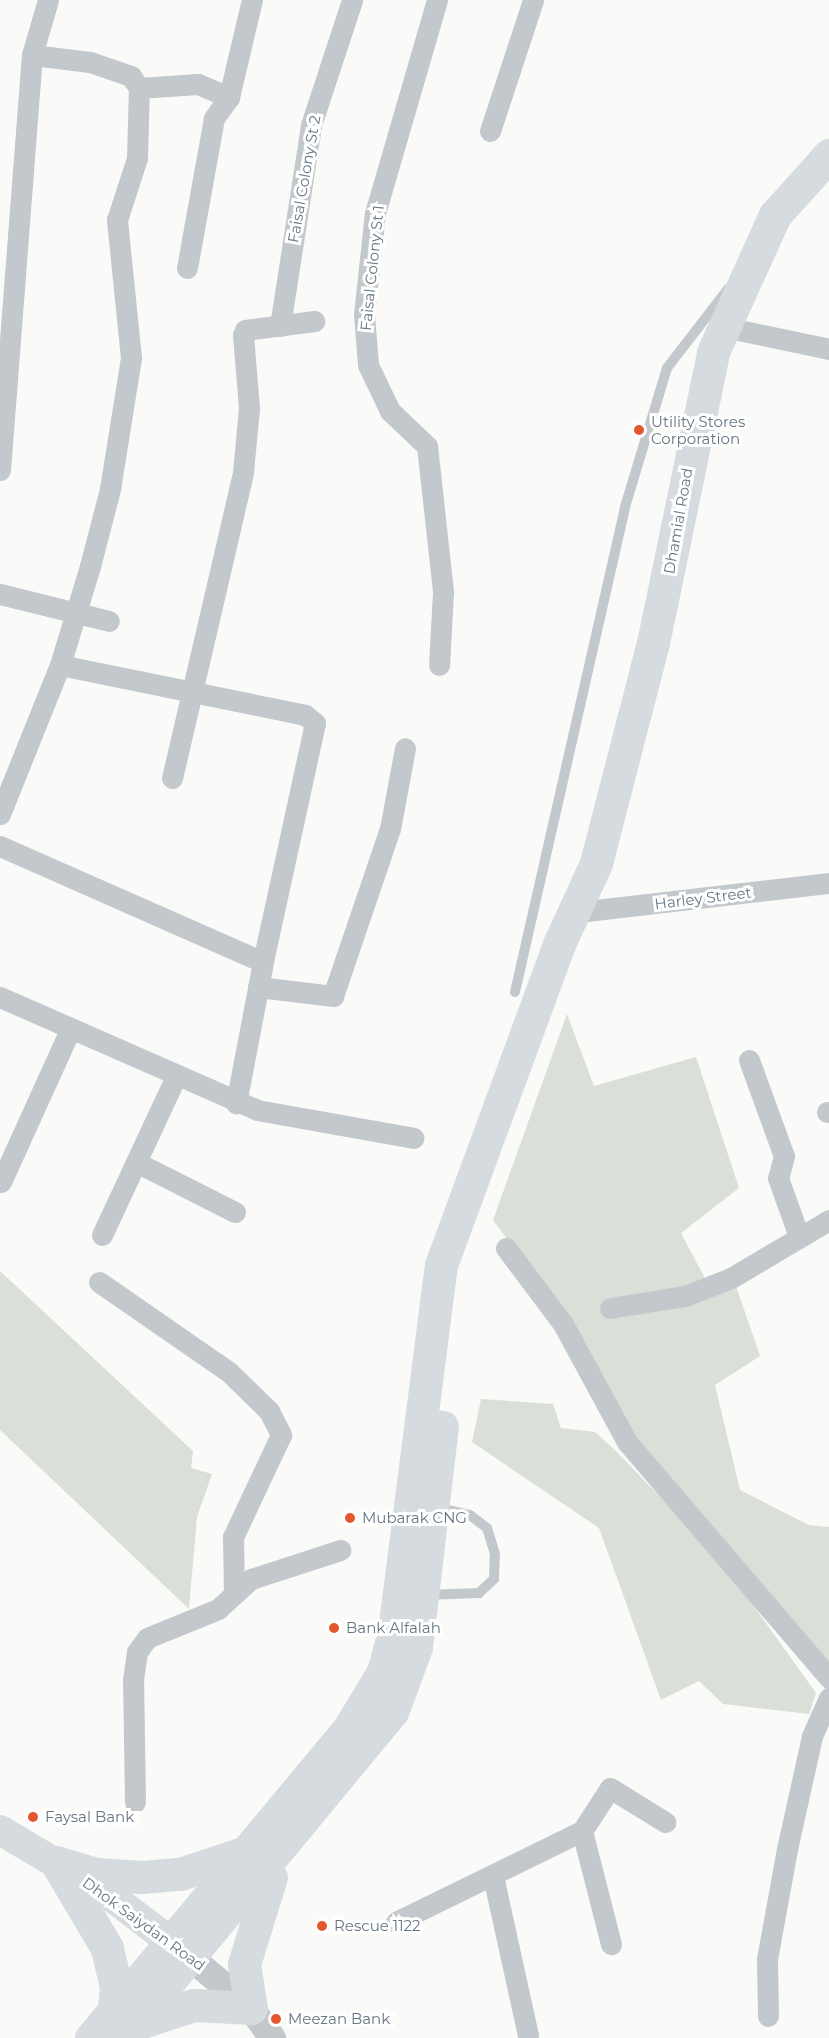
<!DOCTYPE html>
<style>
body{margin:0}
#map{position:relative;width:829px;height:2038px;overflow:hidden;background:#fafaf8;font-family:Montserrat,sans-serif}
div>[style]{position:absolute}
.green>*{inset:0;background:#dadfd7}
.service>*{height:10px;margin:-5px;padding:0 5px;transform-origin:5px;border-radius:5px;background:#c3c8cc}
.minor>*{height:21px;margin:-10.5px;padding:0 10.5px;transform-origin:10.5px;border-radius:10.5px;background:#c3c8cc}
.tertiary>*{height:27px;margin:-13.5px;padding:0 13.5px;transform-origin:13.5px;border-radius:13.5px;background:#c3c8cc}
.secondary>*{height:30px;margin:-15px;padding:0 15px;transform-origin:15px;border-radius:15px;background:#d6dbdf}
.primary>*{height:33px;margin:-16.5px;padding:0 16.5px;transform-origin:16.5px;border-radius:16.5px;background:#d6dbdf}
.dots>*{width:16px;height:16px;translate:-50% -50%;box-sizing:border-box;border:3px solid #fff;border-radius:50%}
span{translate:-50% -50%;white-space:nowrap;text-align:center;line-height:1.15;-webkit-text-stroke:6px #fff;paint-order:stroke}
.street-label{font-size:15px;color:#657683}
.poi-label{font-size:15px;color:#657683}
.left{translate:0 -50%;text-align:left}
</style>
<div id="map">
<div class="green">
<i style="clip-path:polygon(567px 1014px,594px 1086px,696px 1057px,739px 1188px,681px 1233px,707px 1282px,736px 1286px,760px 1356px,715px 1385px,740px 1490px,809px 1525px,829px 1527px,829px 1668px,640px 1446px,549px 1295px,493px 1220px)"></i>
<i style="clip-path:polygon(0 1271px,193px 1451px,191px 1468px,212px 1474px,197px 1517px,189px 1609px,0 1430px)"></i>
<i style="clip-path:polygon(481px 1399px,553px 1404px,561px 1428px,595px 1432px,615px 1450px,720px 1559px,816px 1693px,809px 1714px,723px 1704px,699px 1681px,661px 1700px,599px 1528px,472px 1442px)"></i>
</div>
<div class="service">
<i style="left:515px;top:992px;width:497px;rotate:-77.2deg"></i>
<i style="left:625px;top:507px;width:145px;rotate:-73.2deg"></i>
<i style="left:667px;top:368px;width:100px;rotate:-52.3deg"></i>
<i style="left:425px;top:1595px;width:54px;rotate:-2.1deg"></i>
<i style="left:479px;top:1593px;width:21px;rotate:-43deg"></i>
<i style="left:494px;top:1579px;width:25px;rotate:-88deg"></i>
<i style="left:495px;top:1554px;width:27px;rotate:-107deg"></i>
<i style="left:487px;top:1528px;width:21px;rotate:-143deg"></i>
<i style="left:470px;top:1515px;width:35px;rotate:-167deg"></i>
</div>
<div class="minor">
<i style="left:437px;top:0;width:222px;rotate:106.2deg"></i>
<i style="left:375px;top:213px;width:102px;rotate:96.2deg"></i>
<i style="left:364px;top:314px;width:51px;rotate:85.5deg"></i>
<i style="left:368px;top:365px;width:51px;rotate:64.4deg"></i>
<i style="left:390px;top:411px;width:51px;rotate:43.4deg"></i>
<i style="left:427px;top:446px;width:147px;rotate:83.7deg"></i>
<i style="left:443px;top:592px;width:73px;rotate:93.1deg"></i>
<i style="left:139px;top:88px;width:59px;rotate:-3.9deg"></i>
<i style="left:198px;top:84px;width:34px;rotate:23deg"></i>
<i style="left:490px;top:131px;width:138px;rotate:-71.8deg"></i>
<i style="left:187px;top:268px;width:152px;rotate:-79.8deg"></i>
<i style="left:214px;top:118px;width:26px;rotate:-54deg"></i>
<i style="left:229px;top:97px;width:100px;rotate:-76.7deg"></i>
<i style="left:280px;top:326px;width:203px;rotate:-81.2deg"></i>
<i style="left:311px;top:125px;width:132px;rotate:-71.8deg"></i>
<i style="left:724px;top:327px;width:107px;rotate:11.8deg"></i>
<i style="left:0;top:470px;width:416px;rotate:-85.6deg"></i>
<i style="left:32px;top:55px;width:57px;rotate:-73.8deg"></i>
<i style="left:0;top:594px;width:112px;rotate:13.9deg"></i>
<i style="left:60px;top:665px;width:250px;rotate:11.5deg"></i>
<i style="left:305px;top:715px;width:13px;rotate:39deg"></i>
<i style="left:315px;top:723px;width:245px;rotate:102.3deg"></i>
<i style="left:172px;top:778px;width:314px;rotate:-76.9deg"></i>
<i style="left:243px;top:472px;width:64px;rotate:-84.6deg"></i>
<i style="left:249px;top:408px;width:73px;rotate:-94.7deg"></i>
<i style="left:243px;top:335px;width:5px;rotate:-68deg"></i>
<i style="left:245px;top:330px;width:70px;rotate:-7.4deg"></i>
<i style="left:0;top:814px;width:161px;rotate:-68.1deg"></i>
<i style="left:60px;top:665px;width:103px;rotate:-73.1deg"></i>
<i style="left:90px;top:566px;width:80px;rotate:-75.4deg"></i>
<i style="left:110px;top:489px;width:133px;rotate:-80.9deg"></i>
<i style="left:131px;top:358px;width:139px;rotate:-95.8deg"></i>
<i style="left:117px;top:220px;width:65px;rotate:-72.1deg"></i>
<i style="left:137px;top:158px;width:70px;rotate:-88.4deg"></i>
<i style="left:139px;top:88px;width:14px;rotate:-124deg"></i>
<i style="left:131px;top:76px;width:43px;rotate:-161.1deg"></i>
<i style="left:90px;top:62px;width:58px;rotate:-173.1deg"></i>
<i style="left:0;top:846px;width:287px;rotate:23.8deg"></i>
<i style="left:263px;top:962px;width:144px;rotate:100.8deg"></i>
<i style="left:578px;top:912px;width:253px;rotate:-6.6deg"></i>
<i style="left:258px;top:987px;width:76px;rotate:6.8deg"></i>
<i style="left:333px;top:996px;width:176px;rotate:-71.2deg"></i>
<i style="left:390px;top:829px;width:82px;rotate:-79.5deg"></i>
<i style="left:0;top:997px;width:281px;rotate:23.7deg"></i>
<i style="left:257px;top:1110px;width:159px;rotate:10.1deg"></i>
<i style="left:749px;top:1060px;width:102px;rotate:70deg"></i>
<i style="left:784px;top:1156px;width:23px;rotate:105deg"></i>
<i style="left:778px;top:1178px;width:59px;rotate:70.3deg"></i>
<i style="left:827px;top:1112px;width:2px"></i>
<i style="left:136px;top:1162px;width:111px;rotate:26.8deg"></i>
<i style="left:1px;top:1182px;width:169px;rotate:-65.6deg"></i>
<i style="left:102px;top:1235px;width:175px;rotate:-65deg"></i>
<i style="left:506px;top:1248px;width:95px;rotate:53.1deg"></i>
<i style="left:563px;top:1324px;width:134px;rotate:61.5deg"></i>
<i style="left:627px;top:1442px;width:311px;rotate:49.4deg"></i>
<i style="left:99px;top:1282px;width:158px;rotate:34.7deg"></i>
<i style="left:229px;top:1372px;width:56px;rotate:44.3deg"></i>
<i style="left:269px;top:1411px;width:27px;rotate:63deg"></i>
<i style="left:281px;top:1435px;width:113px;rotate:115.2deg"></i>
<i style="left:233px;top:1537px;width:57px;rotate:89deg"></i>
<i style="left:610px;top:1308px;width:76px;rotate:-9.1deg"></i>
<i style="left:685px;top:1296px;width:49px;rotate:-21.4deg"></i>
<i style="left:731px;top:1278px;width:114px;rotate:-30.6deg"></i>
<i style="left:135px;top:1802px;width:122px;rotate:-90.9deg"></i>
<i style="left:133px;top:1680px;width:28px;rotate:-82deg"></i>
<i style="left:137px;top:1652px;width:17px;rotate:-54deg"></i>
<i style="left:147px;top:1638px;width:77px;rotate:-22.2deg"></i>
<i style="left:218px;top:1609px;width:45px;rotate:-42.3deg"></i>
<i style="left:251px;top:1579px;width:94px;rotate:-18deg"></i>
<i style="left:582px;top:1831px;width:117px;rotate:75.6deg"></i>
<i style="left:493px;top:1876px;width:163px;rotate:77.6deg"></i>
<i style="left:396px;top:1922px;width:207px;rotate:-26.1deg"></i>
<i style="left:582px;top:1831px;width:51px;rotate:-56.9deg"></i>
<i style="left:610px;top:1788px;width:65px;rotate:31.7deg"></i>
<i style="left:768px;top:2016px;width:57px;rotate:-91deg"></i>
<i style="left:767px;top:1959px;width:112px;rotate:-79.7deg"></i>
<i style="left:787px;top:1849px;width:116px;rotate:-77.5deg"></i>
<i style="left:812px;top:1736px;width:42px;rotate:-65.9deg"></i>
</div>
<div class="tertiary">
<i style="left:191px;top:1958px;width:78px;rotate:39.8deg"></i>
<i style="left:251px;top:2008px;width:37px;rotate:55deg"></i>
</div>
<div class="secondary">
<i style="left:0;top:1830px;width:126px;rotate:30.7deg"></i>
<i style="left:108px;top:1894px;width:102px;rotate:37.4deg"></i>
</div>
<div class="primary">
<i style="left:56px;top:1862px;width:42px;rotate:16.7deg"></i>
<i style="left:96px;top:1874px;width:46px;rotate:3.7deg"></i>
<i style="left:142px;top:1877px;width:38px;rotate:-5deg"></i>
<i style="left:180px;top:1874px;width:66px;rotate:-18.4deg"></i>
<i style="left:56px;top:1862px;width:100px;rotate:59.3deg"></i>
<i style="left:107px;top:1948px;width:39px;rotate:77deg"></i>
<i style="left:116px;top:1986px;width:24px;rotate:95deg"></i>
<i style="left:136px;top:2024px;width:61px;rotate:-18.1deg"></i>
<i style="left:194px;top:2005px;width:57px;rotate:3deg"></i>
<i style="left:251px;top:2008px;width:45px;rotate:-99deg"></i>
<i style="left:244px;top:1964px;width:91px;rotate:-72.8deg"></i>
<i style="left:91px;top:2038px;width:403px;rotate:-50.2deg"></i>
<i style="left:349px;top:1728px;width:66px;rotate:-58.7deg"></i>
<i style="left:383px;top:1672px;width:42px;rotate:-75deg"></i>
<i style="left:394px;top:1631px;width:369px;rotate:-82.7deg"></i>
<i style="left:441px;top:1265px;width:342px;rotate:-69.8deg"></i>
<i style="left:559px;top:944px;width:89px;rotate:-65.4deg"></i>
<i style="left:596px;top:863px;width:227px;rotate:-75.5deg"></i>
<i style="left:653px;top:643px;width:297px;rotate:-78.3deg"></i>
<i style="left:713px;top:352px;width:150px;rotate:-65.7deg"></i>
<i style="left:775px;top:215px;width:81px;rotate:-48deg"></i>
<i style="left:122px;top:2038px;width:423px;rotate:-50.4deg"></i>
<i style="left:392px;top:1712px;width:69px;rotate:-69.7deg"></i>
<i style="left:416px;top:1647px;width:222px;rotate:-83.3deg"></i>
</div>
<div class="dots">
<i style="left:639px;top:430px;background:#e4572e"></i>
<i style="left:350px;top:1518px;background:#e4572e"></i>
<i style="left:334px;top:1628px;background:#e4572e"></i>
<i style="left:33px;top:1817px;background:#e4572e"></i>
<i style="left:322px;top:1926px;background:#e4572e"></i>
<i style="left:276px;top:2019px;background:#e4572e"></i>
</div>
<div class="street-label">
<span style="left:304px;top:179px;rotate:-80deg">Faisal Colony St 2</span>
<span style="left:372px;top:268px;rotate:-84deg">Faisal Colony St 1</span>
<span style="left:678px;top:521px;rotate:-80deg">Dhamial Road</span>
<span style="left:703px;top:898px;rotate:-7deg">Harley Street</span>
<span style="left:144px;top:1924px;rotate:36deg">Dhok Saiydan Road</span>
</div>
<div class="poi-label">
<span class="left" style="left:651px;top:430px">Utility Stores<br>Corporation</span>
<span class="left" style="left:362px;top:1518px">Mubarak CNG</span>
<span class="left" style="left:346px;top:1628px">Bank Alfalah</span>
<span class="left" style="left:45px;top:1817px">Faysal Bank</span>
<span class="left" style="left:334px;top:1926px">Rescue 1122</span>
<span class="left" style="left:288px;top:2019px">Meezan Bank</span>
</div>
</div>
